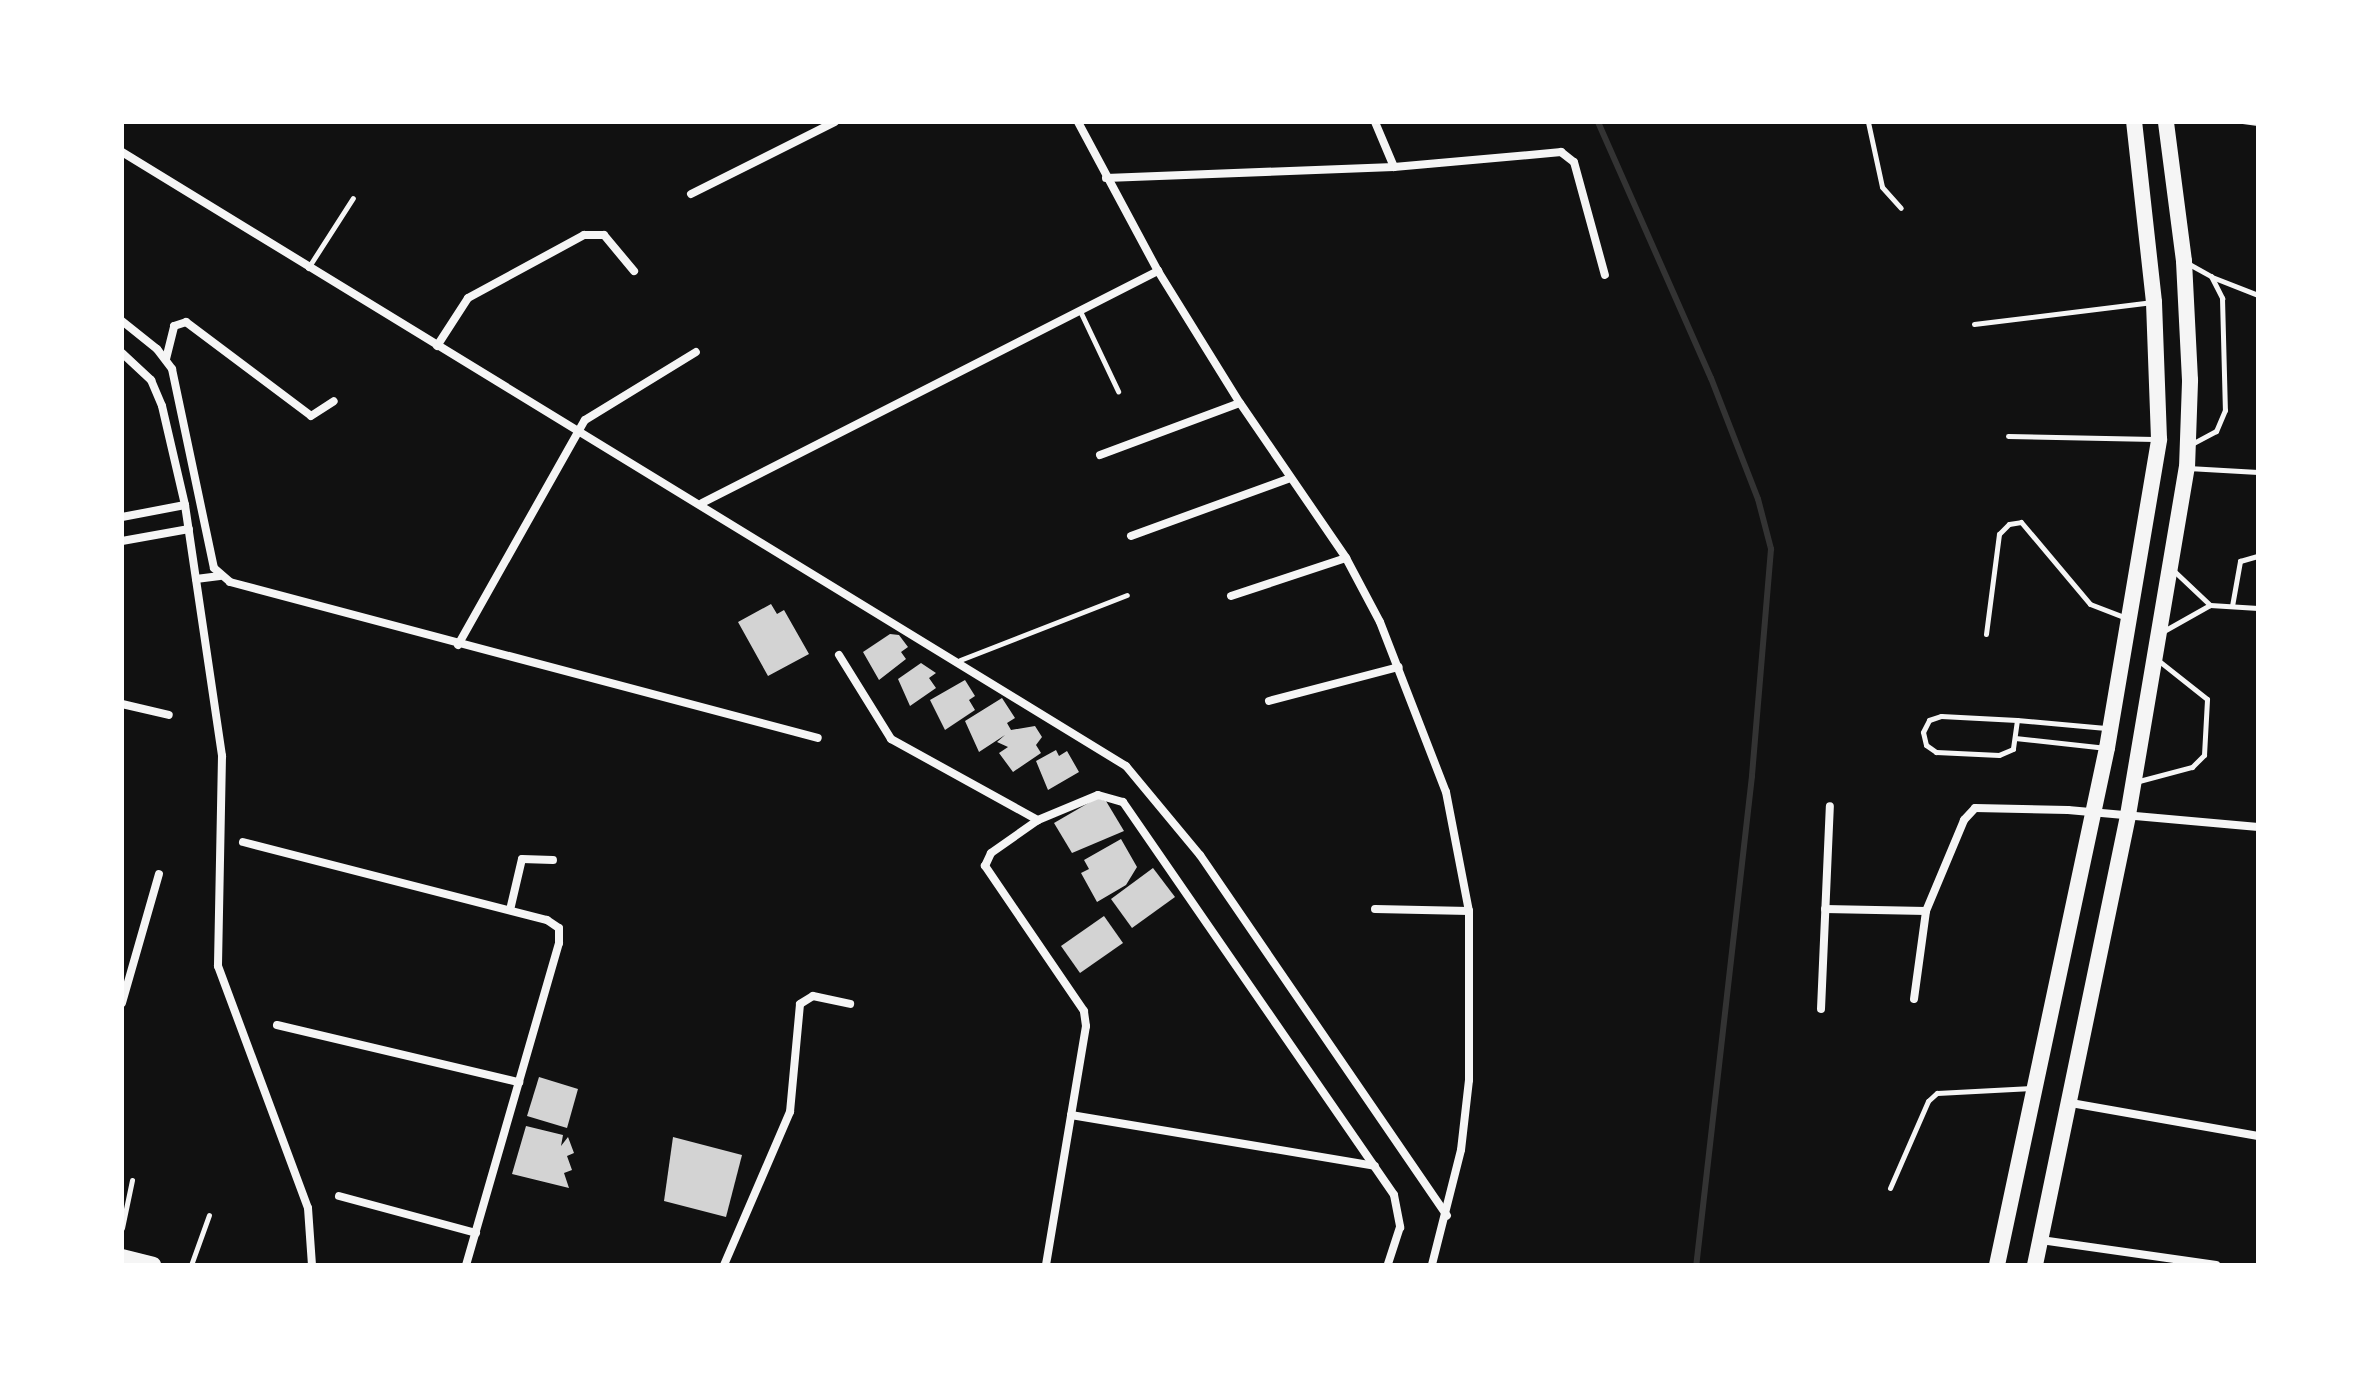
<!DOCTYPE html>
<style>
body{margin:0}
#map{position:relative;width:2380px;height:1387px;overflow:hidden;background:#111;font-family:Helvetica,sans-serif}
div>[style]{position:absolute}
.stream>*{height:6px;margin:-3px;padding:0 3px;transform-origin:3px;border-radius:3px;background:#333}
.building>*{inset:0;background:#d3d3d3}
.path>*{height:4px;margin:-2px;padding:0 2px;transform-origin:2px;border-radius:2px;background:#f5f5f5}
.service>*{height:5px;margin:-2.5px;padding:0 2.5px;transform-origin:2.5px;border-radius:2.5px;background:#f5f5f5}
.minor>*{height:8px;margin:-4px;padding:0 4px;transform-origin:4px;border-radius:4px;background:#f5f5f5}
.secondary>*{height:16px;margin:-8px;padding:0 8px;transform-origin:8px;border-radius:8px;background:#f5f5f5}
span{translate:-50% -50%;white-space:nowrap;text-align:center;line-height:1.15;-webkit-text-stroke:6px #fff;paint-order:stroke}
.frame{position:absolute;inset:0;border:124px solid #fff;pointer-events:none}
</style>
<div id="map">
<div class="stream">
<i style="left:1598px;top:122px;width:280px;rotate:66.2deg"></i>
<i style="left:1711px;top:378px;width:130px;rotate:68.8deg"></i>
<i style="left:1758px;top:499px;width:52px;rotate:75.4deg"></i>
<i style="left:1771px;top:549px;width:228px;rotate:94.8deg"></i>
<i style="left:1752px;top:776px;width:492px;rotate:96.5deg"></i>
</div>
<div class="building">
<i style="clip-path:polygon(771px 604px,777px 614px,784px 610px,809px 654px,768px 676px,738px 622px)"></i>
<i style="clip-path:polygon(890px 634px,899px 635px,908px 647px,901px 652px,906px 659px,879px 680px,863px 652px)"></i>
<i style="clip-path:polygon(921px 663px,936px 673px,929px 678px,936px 688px,910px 706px,898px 679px)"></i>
<i style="clip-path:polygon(965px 680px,975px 696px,969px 700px,975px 710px,945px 730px,930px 700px)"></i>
<i style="clip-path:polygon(1002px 698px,1015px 718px,1007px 723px,1011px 730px,1035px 726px,1042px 737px,1036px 745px,1041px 753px,1013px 772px,999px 753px,1008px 747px,997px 742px,1005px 735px,979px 752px,965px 721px)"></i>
<i style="clip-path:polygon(1056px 750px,1059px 756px,1067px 751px,1079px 772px,1048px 790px,1036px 761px)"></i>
<i style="clip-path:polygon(1097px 798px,1106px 801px,1124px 831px,1072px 853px,1054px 823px)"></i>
<i style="clip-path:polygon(1121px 839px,1137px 867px,1126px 885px,1097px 902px,1081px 873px,1089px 869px,1084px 860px)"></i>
<i style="clip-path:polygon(1153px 868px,1175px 897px,1132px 928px,1111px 899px)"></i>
<i style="clip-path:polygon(1104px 916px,1123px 943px,1080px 973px,1061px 946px)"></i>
<i style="clip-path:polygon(539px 1077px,578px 1089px,567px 1128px,527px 1116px)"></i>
<i style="clip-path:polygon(526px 1126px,563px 1135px,561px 1146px,568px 1137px,574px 1153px,567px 1156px,572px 1170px,564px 1173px,569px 1188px,512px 1174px)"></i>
<i style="clip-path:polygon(673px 1137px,742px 1155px,726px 1217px,664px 1201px)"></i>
</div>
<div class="path">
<i style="left:2243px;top:122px;width:15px;rotate:8deg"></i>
</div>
<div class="service">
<i style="left:1868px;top:122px;width:66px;rotate:77.8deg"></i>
<i style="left:1882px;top:187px;width:28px;rotate:48deg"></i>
<i style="left:2189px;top:264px;width:25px;rotate:29deg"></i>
<i style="left:2211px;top:276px;width:25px;rotate:63deg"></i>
<i style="left:2222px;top:298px;width:112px;rotate:88.5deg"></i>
<i style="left:2225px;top:410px;width:23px;rotate:113deg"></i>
<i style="left:2216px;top:431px;width:30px;rotate:152deg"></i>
<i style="left:308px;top:268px;width:83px;rotate:-57.3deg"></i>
<i style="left:2212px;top:277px;width:49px;rotate:21.4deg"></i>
<i style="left:1080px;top:311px;width:89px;rotate:64.6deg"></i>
<i style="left:1974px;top:324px;width:180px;rotate:-7deg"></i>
<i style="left:2008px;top:436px;width:146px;rotate:1.2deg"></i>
<i style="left:2188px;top:468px;width:70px;rotate:3.3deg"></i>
<i style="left:2173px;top:570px;width:51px;rotate:43.4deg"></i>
<i style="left:2232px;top:606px;width:46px;rotate:-79.9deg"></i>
<i style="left:2240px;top:561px;width:19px;rotate:-16deg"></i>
<i style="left:2162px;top:632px;width:55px;rotate:-29.4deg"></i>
<i style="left:2210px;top:605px;width:48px;rotate:3.6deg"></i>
<i style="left:1986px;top:634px;width:101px;rotate:-82.6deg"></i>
<i style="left:1999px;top:534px;width:14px;rotate:-45deg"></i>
<i style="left:2009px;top:524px;width:12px;rotate:-9deg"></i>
<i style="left:2021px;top:522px;width:107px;rotate:49.9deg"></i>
<i style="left:2090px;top:604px;width:40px;rotate:21deg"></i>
<i style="left:960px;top:660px;width:179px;rotate:-21.3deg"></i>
<i style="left:2017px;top:720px;width:29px;rotate:98deg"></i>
<i style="left:2013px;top:749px;width:15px;rotate:157deg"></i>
<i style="left:1999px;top:755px;width:63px;rotate:-177.3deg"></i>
<i style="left:1936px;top:752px;width:12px;rotate:-145deg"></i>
<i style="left:1926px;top:745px;width:13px;rotate:-103deg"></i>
<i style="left:1923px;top:732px;width:13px;rotate:-63deg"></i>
<i style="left:1929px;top:720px;width:13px;rotate:-18deg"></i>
<i style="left:1941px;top:716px;width:76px;rotate:3deg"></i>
<i style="left:2017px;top:720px;width:89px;rotate:5.1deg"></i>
<i style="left:2015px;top:738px;width:92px;rotate:6.3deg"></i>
<i style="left:2139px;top:781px;width:55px;rotate:-14.8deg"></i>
<i style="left:2192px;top:767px;width:17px;rotate:-45deg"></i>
<i style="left:2204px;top:755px;width:56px;rotate:-86.9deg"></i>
<i style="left:2207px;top:699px;width:61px;rotate:-141.6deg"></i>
<i style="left:1890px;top:1188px;width:95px;rotate:-66.4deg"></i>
<i style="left:1928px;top:1101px;width:12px;rotate:-42deg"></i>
<i style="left:1937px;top:1093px;width:95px;rotate:-3deg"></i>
<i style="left:122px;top:1228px;width:49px;rotate:-78.2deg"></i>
<i style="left:191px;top:1265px;width:53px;rotate:-70.2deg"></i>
</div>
<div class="minor">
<i style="left:1078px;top:122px;width:169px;rotate:61.8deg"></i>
<i style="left:1158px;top:271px;width:155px;rotate:58.2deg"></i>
<i style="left:1240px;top:403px;width:188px;rotate:55.6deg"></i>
<i style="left:1346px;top:558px;width:72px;rotate:62deg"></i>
<i style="left:1380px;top:622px;width:182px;rotate:68.8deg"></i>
<i style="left:1446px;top:792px;width:121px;rotate:79.1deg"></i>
<i style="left:1469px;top:911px;width:169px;rotate:90deg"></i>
<i style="left:1469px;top:1080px;width:70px;rotate:96.5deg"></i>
<i style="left:1461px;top:1150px;width:119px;rotate:104.2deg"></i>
<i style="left:1375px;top:122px;width:49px;rotate:67.1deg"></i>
<i style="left:122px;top:152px;width:1177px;rotate:31.45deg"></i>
<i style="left:1126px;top:766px;width:116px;rotate:50.3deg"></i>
<i style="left:1200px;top:855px;width:437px;rotate:55.6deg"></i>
<i style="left:1106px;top:178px;width:288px;rotate:-2.2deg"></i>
<i style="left:1394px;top:167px;width:168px;rotate:-5.1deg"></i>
<i style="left:1561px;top:152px;width:16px;rotate:38deg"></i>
<i style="left:1574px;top:162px;width:117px;rotate:74.7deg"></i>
<i style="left:691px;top:194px;width:161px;rotate:-26.6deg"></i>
<i style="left:122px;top:321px;width:45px;rotate:38.7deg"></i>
<i style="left:157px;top:349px;width:25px;rotate:53deg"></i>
<i style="left:172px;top:369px;width:203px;rotate:78.1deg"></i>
<i style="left:214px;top:568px;width:21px;rotate:41deg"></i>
<i style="left:230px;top:582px;width:608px;rotate:14.86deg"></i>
<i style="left:437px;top:346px;width:57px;rotate:-57.1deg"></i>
<i style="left:468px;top:298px;width:132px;rotate:-28.5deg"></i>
<i style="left:584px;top:235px;width:20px"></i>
<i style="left:604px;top:235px;width:47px;rotate:50.2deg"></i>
<i style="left:122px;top:353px;width:40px;rotate:43deg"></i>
<i style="left:151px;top:380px;width:28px;rotate:67deg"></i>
<i style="left:162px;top:406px;width:102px;rotate:76.9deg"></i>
<i style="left:185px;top:505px;width:254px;rotate:81.6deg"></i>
<i style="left:222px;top:756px;width:210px;rotate:91.1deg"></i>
<i style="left:218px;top:966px;width:258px;rotate:69.6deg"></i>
<i style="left:308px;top:1208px;width:57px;rotate:86deg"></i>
<i style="left:166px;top:359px;width:34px;rotate:-76deg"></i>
<i style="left:174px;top:326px;width:13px;rotate:-18deg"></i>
<i style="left:186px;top:322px;width:156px;rotate:36.9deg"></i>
<i style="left:311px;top:416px;width:27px;rotate:-33deg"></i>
<i style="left:1100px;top:455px;width:149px;rotate:-20.4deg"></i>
<i style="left:702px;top:503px;width:512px;rotate:-26.97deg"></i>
<i style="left:122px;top:517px;width:64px;rotate:-10.8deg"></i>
<i style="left:1131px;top:536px;width:169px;rotate:-20deg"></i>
<i style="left:122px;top:541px;width:68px;rotate:-10.2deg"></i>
<i style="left:196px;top:579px;width:24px;rotate:-7deg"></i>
<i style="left:1231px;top:596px;width:121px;rotate:-18.3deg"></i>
<i style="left:458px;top:645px;width:258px;rotate:-60.6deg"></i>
<i style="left:585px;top:420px;width:130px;rotate:-31.5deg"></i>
<i style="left:839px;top:655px;width:99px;rotate:58.2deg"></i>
<i style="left:891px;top:739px;width:168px;rotate:28.9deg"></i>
<i style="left:1269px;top:701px;width:134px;rotate:-14.7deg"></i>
<i style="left:122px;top:704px;width:48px;rotate:13.2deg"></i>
<i style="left:243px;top:842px;width:314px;rotate:14.4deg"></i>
<i style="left:547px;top:920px;width:14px;rotate:34deg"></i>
<i style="left:559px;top:928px;width:15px;rotate:90deg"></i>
<i style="left:559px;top:943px;width:335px;rotate:106.1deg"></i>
<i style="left:1375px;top:909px;width:94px;rotate:1.2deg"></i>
<i style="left:1825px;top:909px;width:101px;rotate:1.1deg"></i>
<i style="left:510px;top:910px;width:52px;rotate:-76.8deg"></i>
<i style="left:522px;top:859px;width:31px;rotate:2deg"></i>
<i style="left:1914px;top:999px;width:89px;rotate:-82.2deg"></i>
<i style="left:1926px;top:911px;width:99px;rotate:-67.3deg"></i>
<i style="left:1964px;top:820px;width:16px;rotate:-47deg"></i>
<i style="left:1975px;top:808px;width:93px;rotate:1.2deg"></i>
<i style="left:2068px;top:810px;width:191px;rotate:5.1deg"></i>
<i style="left:122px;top:1003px;width:134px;rotate:-74deg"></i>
<i style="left:1821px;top:1009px;width:203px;rotate:-87.5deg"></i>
<i style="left:277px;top:1025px;width:249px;rotate:13.3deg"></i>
<i style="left:2071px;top:1103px;width:190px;rotate:10deg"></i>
<i style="left:1071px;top:1115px;width:308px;rotate:9.5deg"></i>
<i style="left:339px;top:1196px;width:142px;rotate:15.1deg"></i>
<i style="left:2041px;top:1240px;width:177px;rotate:8.1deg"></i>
<i style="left:724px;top:1265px;width:167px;rotate:-66.7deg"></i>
<i style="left:790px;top:1112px;width:108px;rotate:-84.7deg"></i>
<i style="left:800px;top:1004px;width:15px;rotate:-32deg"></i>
<i style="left:813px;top:996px;width:38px;rotate:12deg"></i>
<i style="left:1046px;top:1265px;width:242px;rotate:-80.5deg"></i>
<i style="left:1086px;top:1026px;width:15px;rotate:-98deg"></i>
<i style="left:1084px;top:1011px;width:176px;rotate:-124.3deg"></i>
<i style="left:985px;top:866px;width:14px;rotate:-65deg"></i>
<i style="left:991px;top:853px;width:57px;rotate:-35.1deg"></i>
<i style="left:1038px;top:820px;width:65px;rotate:-22.6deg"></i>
<i style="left:1098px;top:795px;width:26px;rotate:16deg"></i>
<i style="left:1123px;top:802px;width:477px;rotate:55.4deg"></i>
<i style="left:1394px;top:1195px;width:33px;rotate:79deg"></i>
<i style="left:1400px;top:1227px;width:40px;rotate:108deg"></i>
</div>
<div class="secondary">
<i style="left:122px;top:1257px;width:32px;rotate:14deg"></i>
<i style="left:1997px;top:1265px;width:529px;rotate:-77.99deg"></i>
<i style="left:2107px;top:748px;width:313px;rotate:-80.4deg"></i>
<i style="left:2159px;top:439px;width:137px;rotate:-92.1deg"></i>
<i style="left:2154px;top:302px;width:181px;rotate:-96.3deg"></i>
<i style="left:2035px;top:1265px;width:460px;rotate:-78.3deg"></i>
<i style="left:2128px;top:815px;width:352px;rotate:-80.4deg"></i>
<i style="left:2187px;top:468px;width:88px;rotate:-88deg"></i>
<i style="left:2190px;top:380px;width:119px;rotate:-92.9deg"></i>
<i style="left:2184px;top:261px;width:140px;rotate:-97.4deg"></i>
</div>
<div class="frame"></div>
</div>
